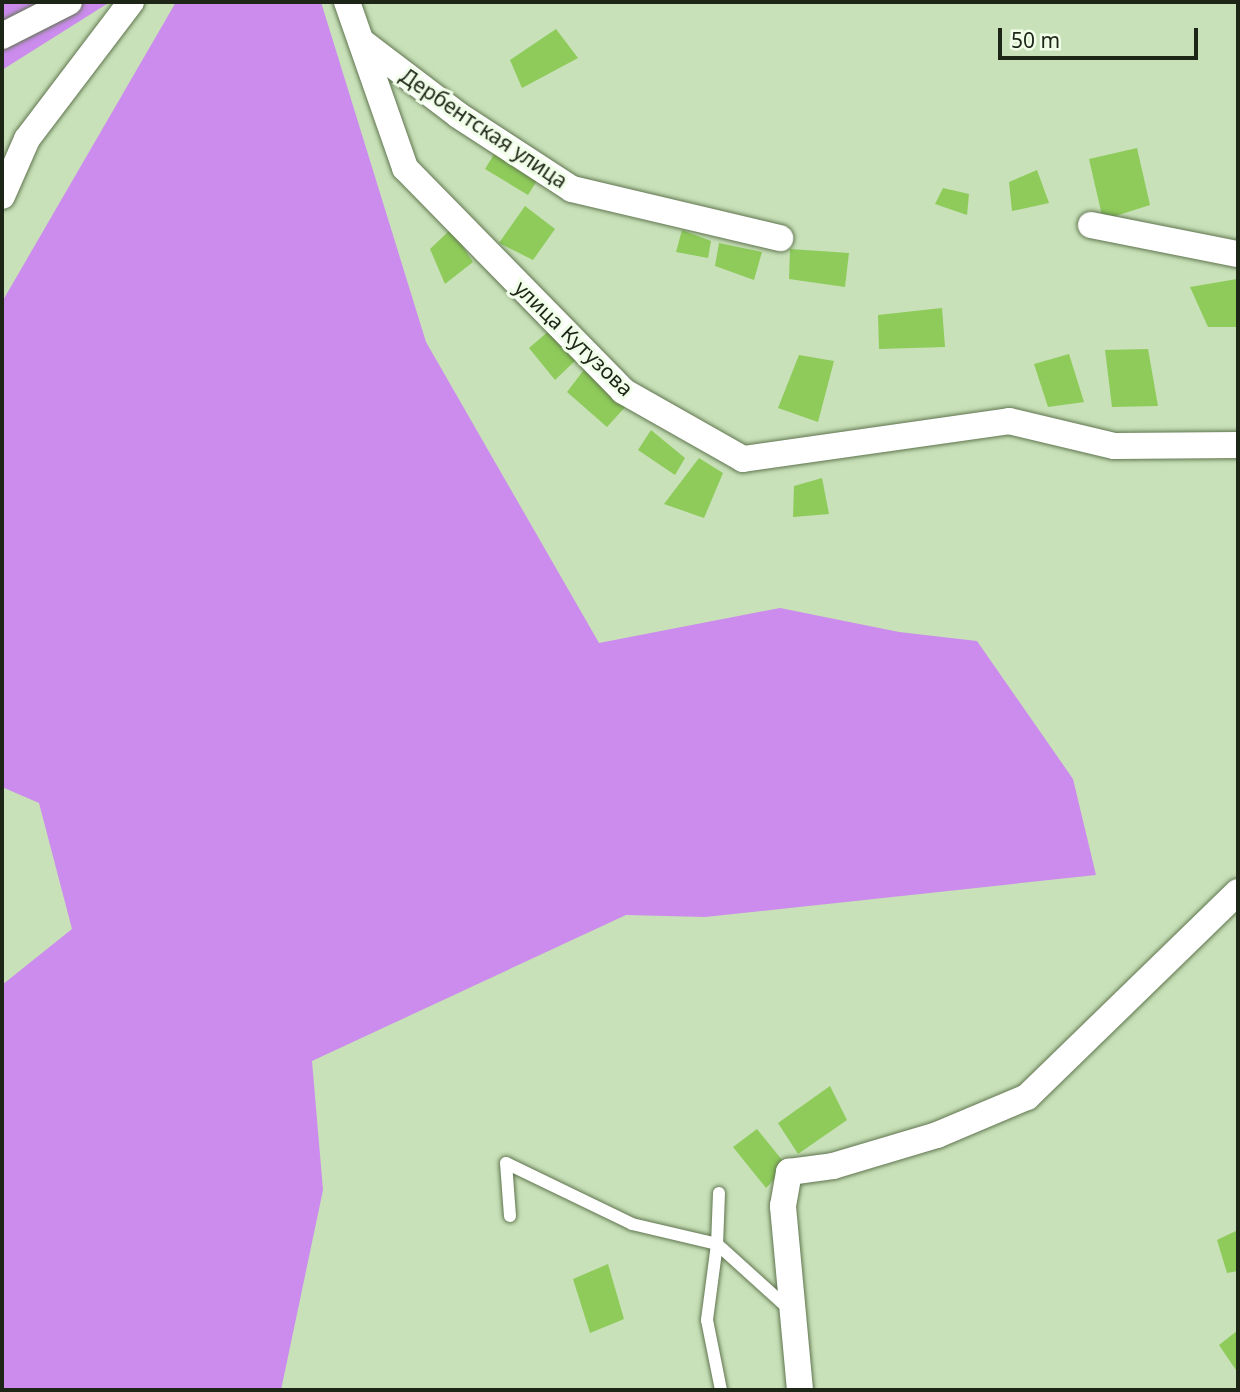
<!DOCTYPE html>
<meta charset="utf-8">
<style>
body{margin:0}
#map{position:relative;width:1240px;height:1392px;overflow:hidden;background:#c8e1b8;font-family:"Noto Sans",sans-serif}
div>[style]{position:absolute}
.green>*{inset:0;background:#cb8ced}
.building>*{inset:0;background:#8ecb5a}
.roads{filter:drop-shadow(0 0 2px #607550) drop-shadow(0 0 2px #607550)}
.service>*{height:12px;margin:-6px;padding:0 6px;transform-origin:6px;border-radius:6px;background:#fff}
.minor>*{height:26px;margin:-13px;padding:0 13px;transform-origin:13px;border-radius:13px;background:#fff}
span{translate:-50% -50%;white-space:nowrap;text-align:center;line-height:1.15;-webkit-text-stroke:6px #f1fee9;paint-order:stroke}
.street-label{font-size:21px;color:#1d2616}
.frame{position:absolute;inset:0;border:4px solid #1d2616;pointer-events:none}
.scale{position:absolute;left:998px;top:28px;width:200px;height:32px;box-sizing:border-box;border:4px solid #1d2616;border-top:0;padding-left:9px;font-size:21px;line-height:24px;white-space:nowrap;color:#1d2616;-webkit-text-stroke:5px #f1fee9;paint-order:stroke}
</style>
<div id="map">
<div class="green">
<i style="clip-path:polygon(2px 2px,110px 2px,2px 70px)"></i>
<i style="clip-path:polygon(176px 2px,321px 2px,426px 342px,599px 643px,780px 608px,899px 632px,977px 641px,1073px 779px,1096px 875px,705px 917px,626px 915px,312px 1061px,323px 1190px,281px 1390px,2px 1390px,2px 985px,72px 929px,39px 803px,2px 787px,2px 302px)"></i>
</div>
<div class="building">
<i style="clip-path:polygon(556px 29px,578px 58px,522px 88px,510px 60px)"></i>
<i style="clip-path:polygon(1137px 148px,1150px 205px,1103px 220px,1089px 159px)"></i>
<i style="clip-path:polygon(496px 151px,538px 179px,528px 195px,485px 169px)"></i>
<i style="clip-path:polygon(1037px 170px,1049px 203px,1012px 211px,1009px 182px)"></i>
<i style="clip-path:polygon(943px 188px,969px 194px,967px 215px,935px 204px)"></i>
<i style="clip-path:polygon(525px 206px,555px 229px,533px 260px,499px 243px)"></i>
<i style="clip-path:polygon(451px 229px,473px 262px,445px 284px,430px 249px)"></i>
<i style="clip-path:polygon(682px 230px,711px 241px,708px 258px,676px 252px)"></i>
<i style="clip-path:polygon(719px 243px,762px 252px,754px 280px,715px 266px)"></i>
<i style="clip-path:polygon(790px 249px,849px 253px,845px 287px,789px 279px)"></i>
<i style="clip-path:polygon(1237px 279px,1238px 327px,1208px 327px,1190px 287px)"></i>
<i style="clip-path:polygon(942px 308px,945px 347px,879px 349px,878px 315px)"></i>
<i style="clip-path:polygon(550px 330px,578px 358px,555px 380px,529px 348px)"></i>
<i style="clip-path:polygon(1148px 349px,1158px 406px,1112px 407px,1105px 350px)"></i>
<i style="clip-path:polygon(1069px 354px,1084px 402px,1048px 407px,1034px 364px)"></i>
<i style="clip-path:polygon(799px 355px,834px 361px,818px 422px,778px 408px)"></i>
<i style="clip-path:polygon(586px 367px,627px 405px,607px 427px,567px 392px)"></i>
<i style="clip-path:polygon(651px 430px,685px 458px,675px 475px,638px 450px)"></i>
<i style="clip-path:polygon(699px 458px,723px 473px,704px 518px,664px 504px)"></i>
<i style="clip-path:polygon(822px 478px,829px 514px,793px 517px,794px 486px)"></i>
<i style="clip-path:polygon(830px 1086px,847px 1120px,798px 1154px,778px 1123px)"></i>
<i style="clip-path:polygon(757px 1129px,787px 1166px,766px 1188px,733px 1147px)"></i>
<i style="clip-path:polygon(1238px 1230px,1238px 1271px,1227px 1273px,1217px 1240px)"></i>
<i style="clip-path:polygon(608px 1264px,624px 1319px,590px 1333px,573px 1279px)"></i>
<i style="clip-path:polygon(1238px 1330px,1238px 1373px,1219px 1345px)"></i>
</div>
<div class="roads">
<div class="service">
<i style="left:719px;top:1193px;width:51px;rotate:92.2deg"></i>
<i style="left:717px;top:1244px;width:98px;rotate:42.1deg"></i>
<i style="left:510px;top:1216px;width:53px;rotate:-94.3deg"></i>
<i style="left:506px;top:1163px;width:140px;rotate:25.8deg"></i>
<i style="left:632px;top:1224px;width:87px;rotate:13.2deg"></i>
<i style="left:717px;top:1244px;width:77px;rotate:97.5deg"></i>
<i style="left:707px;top:1320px;width:71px;rotate:78.7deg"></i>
</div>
<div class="minor">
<i style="left:347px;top:2px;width:176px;rotate:70.7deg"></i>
<i style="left:405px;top:168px;width:312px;rotate:45.6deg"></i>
<i style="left:623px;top:391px;width:138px;rotate:29.5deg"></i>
<i style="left:743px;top:459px;width:269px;rotate:-8.1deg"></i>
<i style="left:1009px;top:421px;width:108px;rotate:13.4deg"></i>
<i style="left:1114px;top:446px;width:124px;rotate:-0.5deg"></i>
<i style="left:2px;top:36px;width:75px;rotate:-26.9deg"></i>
<i style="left:361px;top:41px;width:122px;rotate:37.3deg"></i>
<i style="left:458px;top:115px;width:136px;rotate:33deg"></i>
<i style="left:572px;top:189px;width:214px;rotate:13.3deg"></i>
<i style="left:2px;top:196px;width:62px;rotate:-66.3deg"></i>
<i style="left:27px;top:139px;width:172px;rotate:-52.8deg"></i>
<i style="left:1091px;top:225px;width:150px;rotate:11.2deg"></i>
<i style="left:800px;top:1390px;width:185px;rotate:-95.3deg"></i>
<i style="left:783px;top:1206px;width:35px;rotate:-80deg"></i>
<i style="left:789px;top:1172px;width:44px;rotate:-7.8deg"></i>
<i style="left:833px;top:1166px;width:109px;rotate:-16.6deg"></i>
<i style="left:937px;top:1135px;width:98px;rotate:-22.9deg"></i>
<i style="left:1027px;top:1097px;width:294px;rotate:-44.2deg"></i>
</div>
</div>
<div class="street-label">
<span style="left:484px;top:128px;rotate:34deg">Дербентская улица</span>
<span style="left:574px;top:338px;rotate:44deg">улица Кутузова</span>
</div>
<div class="frame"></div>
<div class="scale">50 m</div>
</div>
